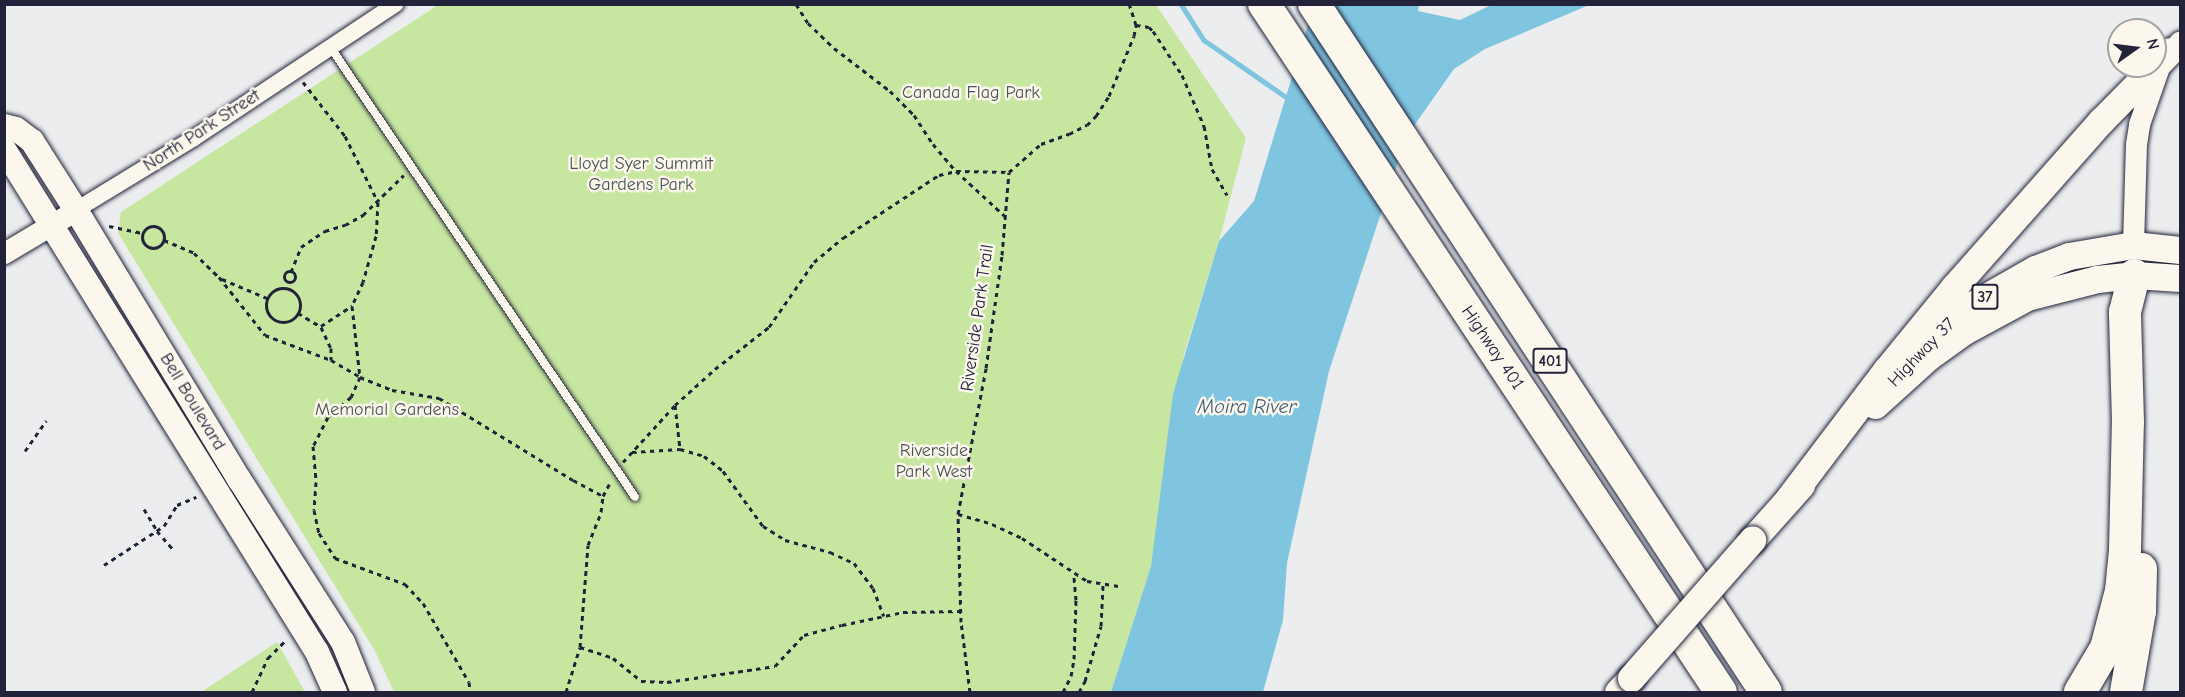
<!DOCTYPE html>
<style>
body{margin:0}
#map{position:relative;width:2185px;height:697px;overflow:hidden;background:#ebedee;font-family:"Comic Neue",sans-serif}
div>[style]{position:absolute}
.green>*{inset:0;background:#c7e7a0}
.water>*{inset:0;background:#7fc5e0}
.stream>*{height:4.5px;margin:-2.25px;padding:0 2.25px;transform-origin:2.25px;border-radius:2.25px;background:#7fc5e0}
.path>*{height:3px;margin-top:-1.5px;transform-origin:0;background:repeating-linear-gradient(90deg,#22223b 0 4.5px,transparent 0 9px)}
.path>.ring{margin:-1.5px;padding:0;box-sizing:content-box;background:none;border:3px solid #22223b;border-radius:50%}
.roads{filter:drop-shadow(0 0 2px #22223b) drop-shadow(0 0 2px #22223b)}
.service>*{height:8px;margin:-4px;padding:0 4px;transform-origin:4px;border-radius:4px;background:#fbf7ec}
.minor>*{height:16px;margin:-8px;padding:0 8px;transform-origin:8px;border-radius:8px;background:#fbf7ec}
.tertiary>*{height:21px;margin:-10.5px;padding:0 10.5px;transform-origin:10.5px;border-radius:10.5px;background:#fbf7ec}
.secondary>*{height:24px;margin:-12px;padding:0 12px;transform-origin:12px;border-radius:12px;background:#fbf7ec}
.primary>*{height:27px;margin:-13.5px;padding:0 13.5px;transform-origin:13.5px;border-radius:13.5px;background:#fbf7ec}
.motorway>*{height:32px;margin:-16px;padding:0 16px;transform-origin:16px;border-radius:16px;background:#fbf7ec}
.bridges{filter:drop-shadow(0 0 2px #22223b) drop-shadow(0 0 2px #22223b)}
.primary-bridge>*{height:27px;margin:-13.5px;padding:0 13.5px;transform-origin:13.5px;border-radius:13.5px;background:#fbf7ec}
span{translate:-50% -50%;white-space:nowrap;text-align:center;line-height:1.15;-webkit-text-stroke:5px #fbf7ec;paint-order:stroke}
.shield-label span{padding:2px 4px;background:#fbf7ec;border:2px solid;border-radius:4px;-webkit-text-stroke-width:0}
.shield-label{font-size:16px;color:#22223b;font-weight:700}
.park-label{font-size:18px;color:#4b5354}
.street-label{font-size:18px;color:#22223b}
.water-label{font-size:20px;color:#435b75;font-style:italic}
.frame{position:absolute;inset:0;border:6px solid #22223b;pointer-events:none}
.north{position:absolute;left:2107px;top:18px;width:60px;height:60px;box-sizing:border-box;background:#fbf7ec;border:2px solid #a4a2a5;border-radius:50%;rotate:76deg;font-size:16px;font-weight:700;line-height:24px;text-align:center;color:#22223b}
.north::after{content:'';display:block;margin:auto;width:21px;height:27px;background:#22223b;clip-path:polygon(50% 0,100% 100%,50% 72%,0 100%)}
</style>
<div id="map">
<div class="green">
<i style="clip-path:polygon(438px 5px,1156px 5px,1246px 138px,1219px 241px,1184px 354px,1151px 566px,1111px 692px,394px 692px,375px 651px,118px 233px,121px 212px)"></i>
<i style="clip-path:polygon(277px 642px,305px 692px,201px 692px)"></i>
</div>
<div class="water">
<i style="clip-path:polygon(1314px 5px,1419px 5px,1418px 11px,1460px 20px,1491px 5px,1589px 5px,1485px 49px,1454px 69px,1406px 137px,1329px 371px,1287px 563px,1283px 620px,1263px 692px,1111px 692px,1151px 566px,1173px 394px,1219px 241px,1254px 201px)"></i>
</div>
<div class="stream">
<i style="left:1181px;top:4px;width:43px;rotate:57.4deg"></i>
<i style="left:1204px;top:40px;width:100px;rotate:34.8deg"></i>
</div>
<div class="path">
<i style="left:796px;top:4px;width:22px;rotate:58deg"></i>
<i style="left:808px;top:23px;width:36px;rotate:44deg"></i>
<i style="left:834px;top:48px;width:71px;rotate:37.5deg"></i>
<i style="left:890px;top:91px;width:34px;rotate:45deg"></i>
<i style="left:914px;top:115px;width:35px;rotate:57deg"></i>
<i style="left:933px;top:144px;width:35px;rotate:50deg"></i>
<i style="left:956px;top:171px;width:68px;rotate:42.6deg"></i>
<i style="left:1136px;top:25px;width:13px;rotate:9deg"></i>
<i style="left:1149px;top:27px;width:6px;rotate:45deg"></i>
<i style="left:1153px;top:31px;width:53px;rotate:56.6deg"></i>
<i style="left:1182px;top:75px;width:56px;rotate:66.7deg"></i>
<i style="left:1204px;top:126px;width:44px;rotate:79.5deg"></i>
<i style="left:1212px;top:169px;width:30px;rotate:60deg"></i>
<i style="left:303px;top:82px;width:68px;rotate:52.1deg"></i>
<i style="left:345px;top:136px;width:74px;rotate:63.4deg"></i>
<i style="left:378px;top:202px;width:34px;rotate:93deg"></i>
<i style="left:376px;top:236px;width:48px;rotate:105.8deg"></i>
<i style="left:363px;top:282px;width:26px;rotate:115deg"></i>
<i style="left:352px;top:306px;width:71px;rotate:83.6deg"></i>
<i style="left:360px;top:377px;width:22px;rotate:114deg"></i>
<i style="left:351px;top:397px;width:30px;rotate:139deg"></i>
<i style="left:328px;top:417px;width:33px;rotate:117deg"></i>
<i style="left:313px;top:446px;width:36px;rotate:85deg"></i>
<i style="left:316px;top:482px;width:28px;rotate:94deg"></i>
<i style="left:314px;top:510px;width:24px;rotate:78deg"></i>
<i style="left:319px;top:533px;width:30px;rotate:57deg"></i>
<i style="left:335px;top:558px;width:75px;rotate:20.4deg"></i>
<i style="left:405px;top:584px;width:26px;rotate:47deg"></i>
<i style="left:423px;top:603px;width:91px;rotate:59.8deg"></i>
<i style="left:469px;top:682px;width:10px;rotate:84deg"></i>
<i class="ring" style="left:142px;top:226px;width:19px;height:19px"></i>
<i style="left:109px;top:226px;width:34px;rotate:12deg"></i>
<i style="left:164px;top:240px;width:33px;rotate:23deg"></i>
<i style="left:194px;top:253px;width:35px;rotate:44deg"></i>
<i style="left:219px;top:277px;width:74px;rotate:51.6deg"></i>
<i style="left:265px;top:335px;width:71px;rotate:20.7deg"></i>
<i style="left:331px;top:360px;width:34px;rotate:30deg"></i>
<i style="left:360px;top:377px;width:35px;rotate:22deg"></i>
<i style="left:392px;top:390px;width:48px;rotate:9.7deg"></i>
<i style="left:439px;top:398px;width:157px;rotate:31.5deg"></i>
<i style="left:573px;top:480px;width:34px;rotate:28deg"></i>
<i class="ring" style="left:284.5px;top:271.5px;width:8px;height:8px"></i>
<i style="left:291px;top:272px;width:27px;rotate:-68deg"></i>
<i style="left:301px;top:247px;width:29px;rotate:-34deg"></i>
<i style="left:325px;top:231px;width:21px;rotate:-17deg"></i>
<i style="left:345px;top:225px;width:21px;rotate:-29deg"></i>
<i style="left:363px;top:215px;width:57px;rotate:-44.3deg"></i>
<i style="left:222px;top:279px;width:49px;rotate:22.9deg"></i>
<i class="ring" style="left:266px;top:288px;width:31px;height:31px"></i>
<i style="left:298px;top:313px;width:27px;rotate:31deg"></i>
<i style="left:321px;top:327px;width:23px;rotate:65deg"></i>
<i style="left:331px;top:348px;width:12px;rotate:90deg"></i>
<i style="left:321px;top:326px;width:37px;rotate:-33deg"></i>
<i style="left:675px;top:405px;width:44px;rotate:83.5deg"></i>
<i style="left:25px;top:451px;width:37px;rotate:-55deg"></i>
<i style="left:632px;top:452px;width:48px;rotate:-3.6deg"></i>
<i style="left:680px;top:449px;width:25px;rotate:16deg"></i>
<i style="left:704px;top:456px;width:24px;rotate:38deg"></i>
<i style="left:723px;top:471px;width:68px;rotate:54deg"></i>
<i style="left:763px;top:526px;width:26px;rotate:32deg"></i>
<i style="left:785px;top:540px;width:47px;rotate:14.9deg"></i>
<i style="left:830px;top:552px;width:26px;rotate:25deg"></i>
<i style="left:854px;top:563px;width:31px;rotate:53deg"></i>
<i style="left:873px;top:588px;width:30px;rotate:69deg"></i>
<i style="left:623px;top:462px;width:77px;rotate:-47.6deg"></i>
<i style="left:675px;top:405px;width:54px;rotate:-42deg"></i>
<i style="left:715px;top:369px;width:68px;rotate:-37.9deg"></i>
<i style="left:769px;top:327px;width:79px;rotate:-55.3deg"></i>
<i style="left:814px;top:262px;width:38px;rotate:-40deg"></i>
<i style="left:843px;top:238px;width:115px;rotate:-33.3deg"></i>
<i style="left:939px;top:175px;width:17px;rotate:-13deg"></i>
<i style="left:956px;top:171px;width:53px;rotate:1.1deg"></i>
<i style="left:144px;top:509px;width:26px;rotate:59deg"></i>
<i style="left:157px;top:531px;width:23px;rotate:49deg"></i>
<i style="left:958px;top:514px;width:35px;rotate:16deg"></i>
<i style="left:992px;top:524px;width:33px;rotate:25deg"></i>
<i style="left:1022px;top:538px;width:78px;rotate:33.5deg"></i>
<i style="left:1087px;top:581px;width:32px;rotate:9deg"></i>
<i style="left:104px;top:565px;width:72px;rotate:-33deg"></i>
<i style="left:164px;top:526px;width:25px;rotate:-58deg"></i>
<i style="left:177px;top:505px;width:21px;rotate:-23deg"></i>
<i style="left:580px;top:647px;width:35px;rotate:18deg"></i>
<i style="left:613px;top:658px;width:36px;rotate:39deg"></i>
<i style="left:641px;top:681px;width:26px;rotate:2deg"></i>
<i style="left:667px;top:682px;width:109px;rotate:-8.4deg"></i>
<i style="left:775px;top:666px;width:42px;rotate:-46.9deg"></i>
<i style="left:804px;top:635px;width:39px;rotate:-15deg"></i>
<i style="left:842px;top:625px;width:62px;rotate:-12deg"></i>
<i style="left:903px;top:612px;width:58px;rotate:-1deg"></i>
<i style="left:252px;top:692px;width:38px;rotate:-65deg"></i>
<i style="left:268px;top:658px;width:25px;rotate:-45deg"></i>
<i style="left:566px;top:692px;width:47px;rotate:-72.7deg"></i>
<i style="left:580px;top:647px;width:102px;rotate:-85.5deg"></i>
<i style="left:588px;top:545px;width:35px;rotate:-68deg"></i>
<i style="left:601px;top:512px;width:16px;rotate:-83deg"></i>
<i style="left:603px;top:496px;width:15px;rotate:-62deg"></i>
<i style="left:970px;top:692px;width:71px;rotate:-97.3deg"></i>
<i style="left:961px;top:622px;width:108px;rotate:-91.6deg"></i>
<i style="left:958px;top:514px;width:149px;rotate:-79.1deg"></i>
<i style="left:986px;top:368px;width:114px;rotate:-81.9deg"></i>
<i style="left:1002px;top:255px;width:83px;rotate:-85.2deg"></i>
<i style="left:1009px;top:172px;width:43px;rotate:-41.2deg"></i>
<i style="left:1041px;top:144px;width:30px;rotate:-20deg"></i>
<i style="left:1069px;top:134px;width:20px;rotate:-27deg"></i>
<i style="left:1087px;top:125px;width:13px;rotate:-45deg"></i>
<i style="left:1096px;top:116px;width:24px;rotate:-57deg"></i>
<i style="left:1109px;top:96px;width:65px;rotate:-67.4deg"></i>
<i style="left:1134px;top:36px;width:11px;rotate:-80deg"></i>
<i style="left:1136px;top:25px;width:22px;rotate:-108deg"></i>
<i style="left:1063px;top:692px;width:18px;rotate:-63deg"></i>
<i style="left:1071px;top:676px;width:17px;rotate:-80deg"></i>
<i style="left:1074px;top:659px;width:59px;rotate:-88.1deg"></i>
<i style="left:1076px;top:600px;width:25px;rotate:-95deg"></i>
<i style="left:1079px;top:692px;width:13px;rotate:-61deg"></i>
<i style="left:1085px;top:681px;width:57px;rotate:-73.8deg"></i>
<i style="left:1101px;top:626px;width:41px;rotate:-87.2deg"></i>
</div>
<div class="roads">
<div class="service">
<i style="left:331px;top:48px;width:542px;rotate:55.9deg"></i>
</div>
<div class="minor">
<i style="left:76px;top:210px;width:138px;rotate:-31.4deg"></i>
<i style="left:194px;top:138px;width:242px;rotate:-33.6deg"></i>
</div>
<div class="tertiary">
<i style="left:2133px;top:245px;width:101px;rotate:-88.3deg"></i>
<i style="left:2136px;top:144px;width:20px;rotate:-81deg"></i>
<i style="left:2139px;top:124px;width:60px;rotate:-70.7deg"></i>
<i style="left:2159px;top:67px;width:33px;rotate:-51deg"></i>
<i style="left:4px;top:253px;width:84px;rotate:-30.8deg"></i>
</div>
<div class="secondary">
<i style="left:4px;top:126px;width:12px;rotate:14deg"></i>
<i style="left:16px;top:129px;width:20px;rotate:37deg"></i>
<i style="left:32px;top:141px;width:82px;rotate:57.5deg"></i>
<i style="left:76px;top:210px;width:315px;rotate:58.8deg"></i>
<i style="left:239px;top:479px;width:193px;rotate:57.5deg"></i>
<i style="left:343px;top:642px;width:54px;rotate:68.2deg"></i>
<i style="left:4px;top:149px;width:592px;rotate:58.11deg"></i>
<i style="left:317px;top:652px;width:44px;rotate:65.8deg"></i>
</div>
<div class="primary">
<i style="left:1925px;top:344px;width:61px;rotate:-39.7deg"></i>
<i style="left:1972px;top:305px;width:73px;rotate:-29.7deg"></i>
<i style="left:2035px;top:269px;width:36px;rotate:-21deg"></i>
<i style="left:2069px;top:256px;width:65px;rotate:-9.8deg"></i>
<i style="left:2133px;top:245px;width:47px;rotate:6.1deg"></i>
<i style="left:1875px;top:405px;width:72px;rotate:-42.2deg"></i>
<i style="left:1928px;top:357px;width:44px;rotate:-35.8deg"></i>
<i style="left:1964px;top:331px;width:72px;rotate:-28.4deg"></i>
<i style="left:2027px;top:297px;width:72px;rotate:-14.4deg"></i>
<i style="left:2097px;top:279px;width:37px;rotate:-6deg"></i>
<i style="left:2134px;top:275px;width:46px;rotate:3.7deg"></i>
<i style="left:1789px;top:498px;width:162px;rotate:-52.8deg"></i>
<i style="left:1887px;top:369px;width:106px;rotate:-50.7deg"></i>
<i style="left:1954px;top:287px;width:222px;rotate:-48.5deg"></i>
<i style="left:2101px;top:121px;width:98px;rotate:-45.4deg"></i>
<i style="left:1752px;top:540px;width:74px;rotate:-48.3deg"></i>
<i style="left:1618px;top:692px;width:19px;rotate:-47deg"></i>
</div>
<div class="motorway">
<i style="left:1264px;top:4px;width:826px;rotate:56.41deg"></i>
<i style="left:1314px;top:4px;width:823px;rotate:56.7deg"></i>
<i style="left:2080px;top:692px;width:51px;rotate:-59.4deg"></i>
<i style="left:2106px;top:648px;width:59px;rotate:-75.3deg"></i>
<i style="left:2121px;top:591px;width:41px;rotate:-84.4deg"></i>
<i style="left:2125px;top:550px;width:128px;rotate:-88.7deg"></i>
<i style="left:2128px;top:422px;width:110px;rotate:-91.6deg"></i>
<i style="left:2125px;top:312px;width:38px;rotate:-76deg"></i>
<i style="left:2126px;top:692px;width:82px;rotate:-80.2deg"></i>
<i style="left:2140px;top:611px;width:42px;rotate:-88.6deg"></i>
</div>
</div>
<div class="bridges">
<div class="primary-bridge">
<i style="left:1631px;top:678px;width:184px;rotate:-48.8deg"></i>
</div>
</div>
<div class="shield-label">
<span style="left:1985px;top:297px">37</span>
<span style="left:1550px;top:361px">401</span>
</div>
<div class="park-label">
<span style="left:971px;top:93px">Canada Flag Park</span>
<span style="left:641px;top:175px">Lloyd Syer Summit<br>Gardens Park</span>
<span style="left:387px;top:410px">Memorial Gardens</span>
<span style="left:934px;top:462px">Riverside<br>Park West</span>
</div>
<div class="street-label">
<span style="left:202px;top:131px;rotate:-33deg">North Park Street</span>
<span style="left:978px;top:318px;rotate:-82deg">Riverside Park Trail</span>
<span style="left:1492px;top:348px;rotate:56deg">Highway 401</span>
<span style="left:1922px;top:353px;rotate:-46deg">Highway 37</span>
<span style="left:192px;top:402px;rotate:59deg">Bell Boulevard</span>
</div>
<div class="water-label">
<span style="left:1247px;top:406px">Moira River</span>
</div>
<div class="frame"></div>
<div class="north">N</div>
</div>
